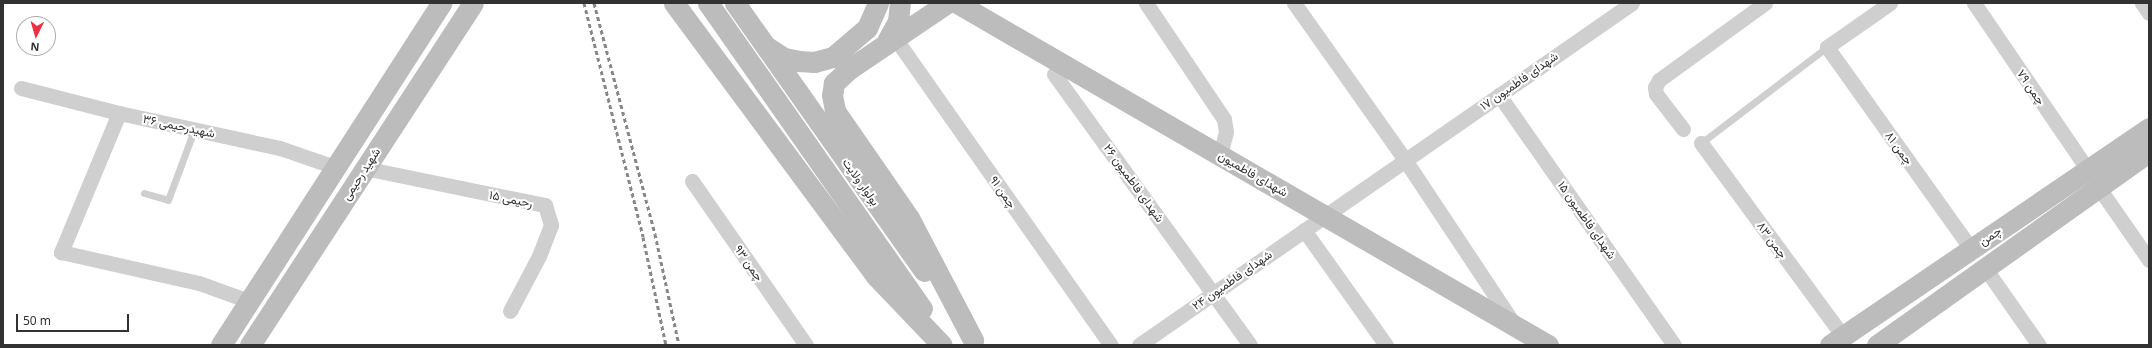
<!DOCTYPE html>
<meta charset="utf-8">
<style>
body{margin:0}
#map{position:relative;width:2152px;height:348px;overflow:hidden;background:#fff;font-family:"Noto Sans",Vazirmatn,sans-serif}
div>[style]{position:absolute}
.lane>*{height:7px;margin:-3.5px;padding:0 3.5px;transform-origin:3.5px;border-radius:3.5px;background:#cfcfcf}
.street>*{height:15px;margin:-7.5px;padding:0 7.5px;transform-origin:7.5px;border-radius:7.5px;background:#cfcfcf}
.secondary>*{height:21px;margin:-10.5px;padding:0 10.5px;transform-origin:10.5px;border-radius:10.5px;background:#bcbcbc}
.rail>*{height:3px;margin-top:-1.5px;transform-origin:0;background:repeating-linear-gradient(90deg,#878787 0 4px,transparent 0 7px)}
span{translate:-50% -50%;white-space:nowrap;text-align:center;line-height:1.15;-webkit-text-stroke:4px #fff;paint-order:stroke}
.street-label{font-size:12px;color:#323232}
.frame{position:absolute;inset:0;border:4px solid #323232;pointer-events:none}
.north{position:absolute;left:16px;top:16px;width:40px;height:40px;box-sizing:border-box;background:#fff;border:1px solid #adadad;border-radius:50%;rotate:185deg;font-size:11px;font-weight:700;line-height:16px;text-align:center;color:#323232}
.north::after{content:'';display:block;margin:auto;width:14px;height:18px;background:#ee2e42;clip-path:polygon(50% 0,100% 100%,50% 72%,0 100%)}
.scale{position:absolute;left:16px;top:314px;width:113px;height:18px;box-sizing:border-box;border:2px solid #323232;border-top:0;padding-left:5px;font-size:12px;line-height:14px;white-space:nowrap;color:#323232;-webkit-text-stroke:3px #fff;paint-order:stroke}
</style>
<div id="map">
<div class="lane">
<i style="left:1701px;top:143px;width:158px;rotate:-37.3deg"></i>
<i style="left:144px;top:193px;width:25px;rotate:16deg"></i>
<i style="left:168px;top:200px;width:75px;rotate:-69.6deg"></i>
</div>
<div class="street">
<i style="left:1146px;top:3px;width:140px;rotate:56.1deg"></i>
<i style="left:1224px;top:119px;width:13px;rotate:81deg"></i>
<i style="left:1226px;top:132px;width:24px;rotate:105deg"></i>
<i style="left:1294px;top:3px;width:192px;rotate:54.7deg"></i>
<i style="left:1405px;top:160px;width:197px;rotate:56.4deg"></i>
<i style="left:1890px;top:3px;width:77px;rotate:145.1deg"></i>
<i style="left:1827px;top:47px;width:248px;rotate:54.5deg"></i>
<i style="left:1974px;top:3px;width:202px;rotate:55.7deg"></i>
<i style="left:2142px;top:3px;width:12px;rotate:55deg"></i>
<i style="left:895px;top:38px;width:375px;rotate:54.9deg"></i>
<i style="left:1054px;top:74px;width:334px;rotate:54.1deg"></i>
<i style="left:21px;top:88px;width:101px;rotate:14.3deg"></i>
<i style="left:119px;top:113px;width:165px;rotate:12.3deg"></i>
<i style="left:280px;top:148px;width:58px;rotate:19.1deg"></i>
<i style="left:1499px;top:95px;width:305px;rotate:55deg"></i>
<i style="left:119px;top:113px;width:151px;rotate:112.6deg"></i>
<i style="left:61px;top:252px;width:141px;rotate:12.7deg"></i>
<i style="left:199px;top:283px;width:53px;rotate:19.8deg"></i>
<i style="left:1683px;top:129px;width:44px;rotate:-127.6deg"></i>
<i style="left:1656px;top:94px;width:7px;rotate:-98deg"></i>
<i style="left:1655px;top:87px;width:8px;rotate:-60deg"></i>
<i style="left:1659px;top:80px;width:131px;rotate:-36deg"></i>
<i style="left:1701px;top:143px;width:240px;rotate:53.7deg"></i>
<i style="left:364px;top:168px;width:185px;rotate:11.6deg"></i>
<i style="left:545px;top:205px;width:21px;rotate:73deg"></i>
<i style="left:551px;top:225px;width:33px;rotate:111deg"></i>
<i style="left:539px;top:256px;width:62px;rotate:117.8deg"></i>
<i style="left:692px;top:181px;width:200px;rotate:55.2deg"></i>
<i style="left:2099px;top:188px;width:88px;rotate:55.2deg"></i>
<i style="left:1304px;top:230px;width:141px;rotate:54.5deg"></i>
<i style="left:1985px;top:268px;width:94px;rotate:55deg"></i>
<i style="left:1139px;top:345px;width:600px;rotate:-34.75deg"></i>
</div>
<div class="secondary">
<i style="left:674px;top:3px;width:340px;rotate:53.5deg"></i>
<i style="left:876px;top:276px;width:95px;rotate:46.3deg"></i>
<i style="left:708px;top:3px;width:373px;rotate:55deg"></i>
<i style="left:735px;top:3px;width:328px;rotate:54.8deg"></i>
<i style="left:947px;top:3px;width:118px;rotate:146deg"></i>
<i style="left:849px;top:69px;width:21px;rotate:137deg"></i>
<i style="left:834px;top:83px;width:12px;rotate:99deg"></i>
<i style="left:832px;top:95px;width:16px;rotate:79deg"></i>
<i style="left:835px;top:111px;width:130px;rotate:55.3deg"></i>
<i style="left:909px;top:218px;width:138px;rotate:62.3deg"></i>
<i style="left:957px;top:3px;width:683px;rotate:30.06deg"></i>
<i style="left:887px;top:41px;width:23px;rotate:-61deg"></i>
<i style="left:898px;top:21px;width:18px;rotate:-84deg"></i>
<i style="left:767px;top:47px;width:20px;rotate:33deg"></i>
<i style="left:784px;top:58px;width:15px;rotate:11deg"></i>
<i style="left:799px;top:61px;width:15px;rotate:4deg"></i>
<i style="left:814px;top:62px;width:20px;rotate:-15deg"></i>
<i style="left:833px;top:57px;width:45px;rotate:-40.5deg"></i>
<i style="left:867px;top:28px;width:27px;rotate:-66deg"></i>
<i style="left:221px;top:345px;width:407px;rotate:-57.2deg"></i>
<i style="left:250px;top:345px;width:408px;rotate:-56.9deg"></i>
<i style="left:1830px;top:345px;width:386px;rotate:-34.2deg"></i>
<i style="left:1877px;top:345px;width:334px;rotate:-35.4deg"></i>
</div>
<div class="rail">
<i style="left:584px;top:3px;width:241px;rotate:75.8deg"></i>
<i style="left:643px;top:237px;width:110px;rotate:78deg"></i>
<i style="left:594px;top:3px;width:239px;rotate:75.2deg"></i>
<i style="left:655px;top:234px;width:114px;rotate:77.8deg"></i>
</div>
<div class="street-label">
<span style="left:1519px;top:81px;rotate:-35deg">شهدای فاطمیون ۱۷</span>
<span style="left:2031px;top:87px;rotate:56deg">چمن ۷۹</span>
<span style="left:179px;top:126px;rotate:12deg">شهیدرحیمی ۳۶</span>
<span style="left:1899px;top:148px;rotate:54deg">چمن ۸۱</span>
<span style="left:361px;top:174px;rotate:-57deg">شهید رحیمی</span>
<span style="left:1253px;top:174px;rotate:30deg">شهدای فاطمیون</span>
<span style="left:861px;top:182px;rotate:55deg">بولوار ولایت</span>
<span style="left:1134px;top:183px;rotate:54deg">شهدای فاطمیون ۲۶</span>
<span style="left:1003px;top:192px;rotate:55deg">چمن ۹۱</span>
<span style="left:511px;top:199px;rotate:12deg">رحیمی ۱۵</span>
<span style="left:1587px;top:220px;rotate:55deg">شهدای فاطمیون ۱۵</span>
<span style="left:1990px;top:236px;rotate:-34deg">چمن</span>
<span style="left:1772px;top:240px;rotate:54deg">چمن ۸۳</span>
<span style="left:749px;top:263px;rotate:55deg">چمن ۹۳</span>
<span style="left:1232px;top:280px;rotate:-35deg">شهدای فاطمیون ۲۴</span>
</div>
<div class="frame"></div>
<div class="north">N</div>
<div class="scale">50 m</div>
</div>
